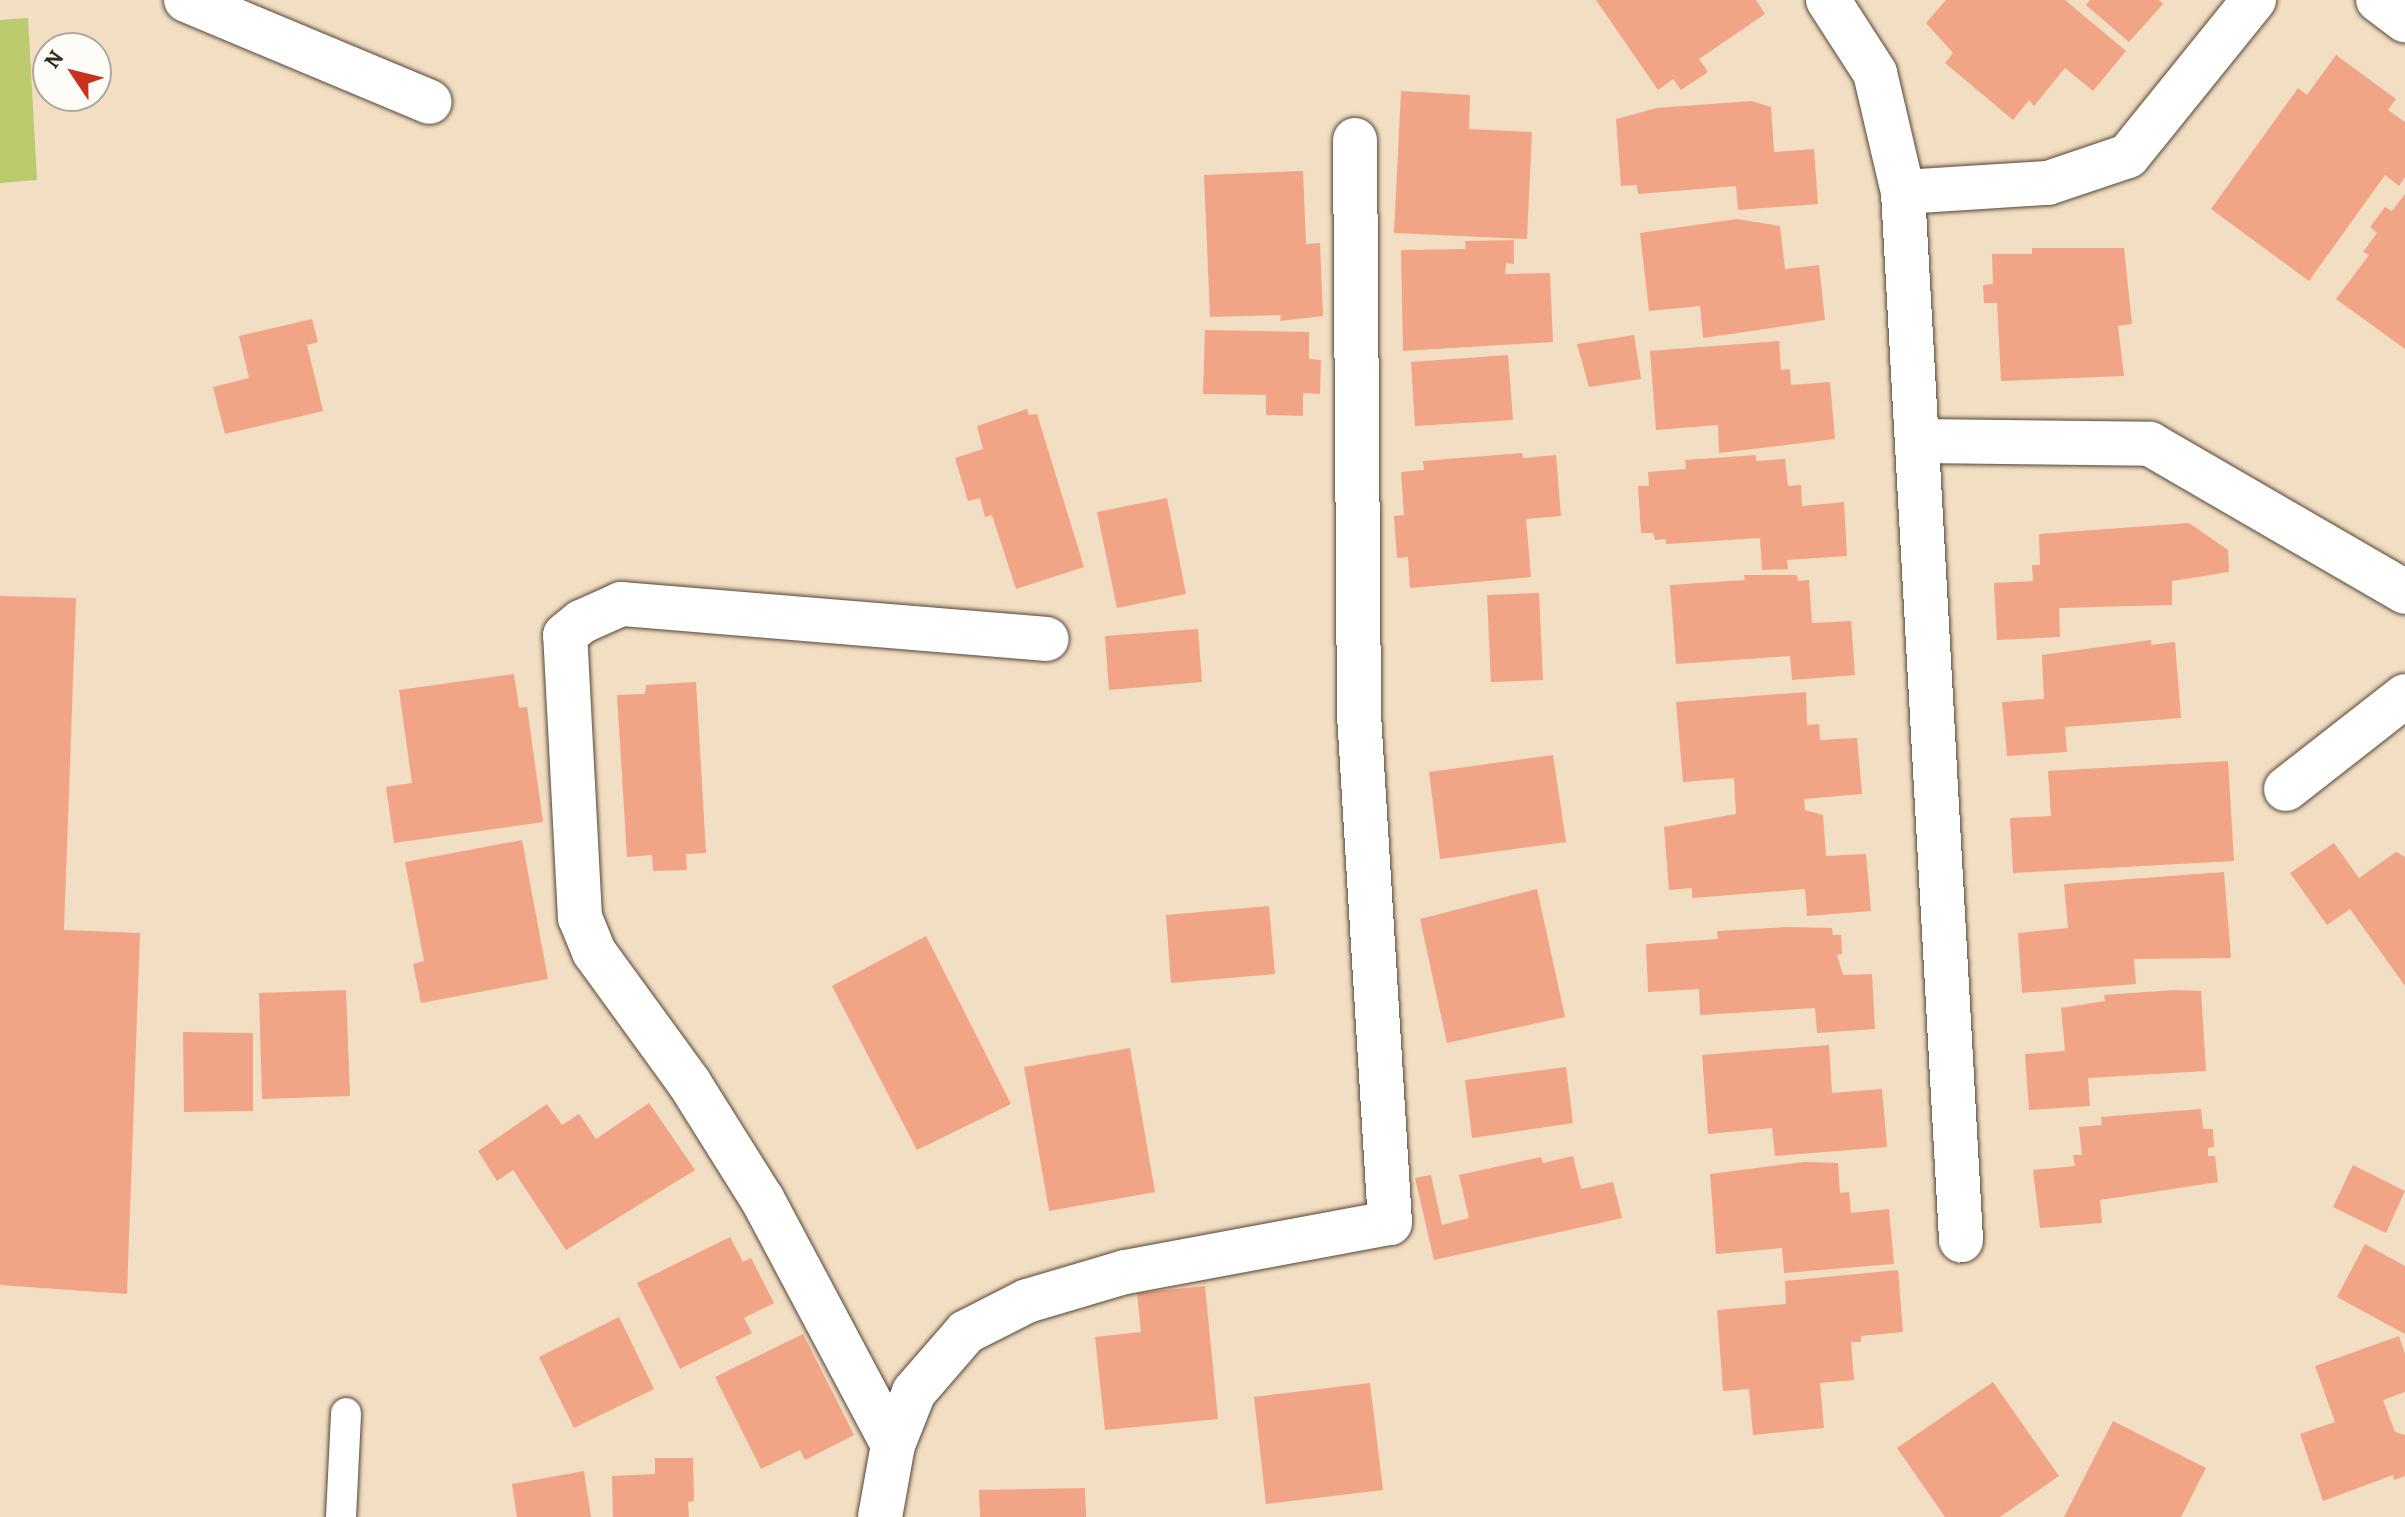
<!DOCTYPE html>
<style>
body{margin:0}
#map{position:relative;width:2405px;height:1517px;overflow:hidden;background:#f2dec2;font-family:Alegreya,serif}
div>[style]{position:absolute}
.green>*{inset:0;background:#bbca6d}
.building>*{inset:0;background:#f2a487}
.roads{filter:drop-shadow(0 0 2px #564537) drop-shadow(0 0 2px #564537)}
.service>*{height:30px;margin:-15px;padding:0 15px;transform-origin:15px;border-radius:15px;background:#fff}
.minor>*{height:44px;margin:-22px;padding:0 22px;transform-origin:22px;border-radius:22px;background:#fff}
span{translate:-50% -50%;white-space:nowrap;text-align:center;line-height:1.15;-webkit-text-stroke:8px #fdfcf7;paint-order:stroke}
.north{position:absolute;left:32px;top:32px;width:80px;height:80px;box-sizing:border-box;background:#fdfcf7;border:2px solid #afa8a0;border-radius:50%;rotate:305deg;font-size:22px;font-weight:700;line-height:32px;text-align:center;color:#3b2a1e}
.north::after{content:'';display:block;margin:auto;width:28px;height:36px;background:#c8321e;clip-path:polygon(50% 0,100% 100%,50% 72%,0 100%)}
</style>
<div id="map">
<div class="green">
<i style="clip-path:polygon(28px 18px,37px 180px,0 183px,0 20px)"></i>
</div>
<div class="building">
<i style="clip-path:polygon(1596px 0,1756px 0,1765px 14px,1699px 59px,1708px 72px,1681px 90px,1673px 79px,1658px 90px)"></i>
<i style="clip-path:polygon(1946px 0,2065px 0,2126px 51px,2093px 91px,2065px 68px,2034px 106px,2029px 100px,2013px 120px,1945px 63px,1953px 53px,1926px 23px)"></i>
<i style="clip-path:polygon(2090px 0,2159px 0,2163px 4px,2129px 42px,2086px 5px)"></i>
<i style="clip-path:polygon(2336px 55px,2396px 99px,2388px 110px,2405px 122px,2405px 177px,2399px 186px,2385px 175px,2309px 281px,2211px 209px,2298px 88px,2307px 95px)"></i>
<i style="clip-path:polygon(1401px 91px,1470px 95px,1469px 129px,1532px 132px,1527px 239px,1394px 233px)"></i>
<i style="clip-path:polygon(1751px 101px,1771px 107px,1774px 152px,1814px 149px,1818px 204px,1738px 210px,1736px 186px,1638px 194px,1637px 185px,1621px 186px,1616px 119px,1657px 108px)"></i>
<i style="clip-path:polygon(1303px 171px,1306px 244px,1320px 243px,1323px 316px,1280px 321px,1281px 315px,1210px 317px,1204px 175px)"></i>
<i style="clip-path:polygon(2405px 194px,2405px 349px,2336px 299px,2369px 255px,2363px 252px,2377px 233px,2370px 227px,2385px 207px,2392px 211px)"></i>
<i style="clip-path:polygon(1737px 219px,1780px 226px,1785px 269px,1819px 265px,1825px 320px,1703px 338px,1700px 306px,1649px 311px,1640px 233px)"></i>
<i style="clip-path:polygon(1514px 240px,1514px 264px,1506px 263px,1505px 274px,1550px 273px,1553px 342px,1403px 351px,1401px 250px,1466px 249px,1465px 241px)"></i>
<i style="clip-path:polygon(2032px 248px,2124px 248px,2132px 324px,2118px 326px,2124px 376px,2001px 381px,1997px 303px,1984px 303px,1983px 285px,1993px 284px,1992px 254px,2032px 254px)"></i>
<i style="clip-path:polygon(312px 319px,318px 342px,307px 345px,323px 411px,225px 434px,213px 387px,249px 378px,239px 336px)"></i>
<i style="clip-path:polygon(1205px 330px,1309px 332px,1309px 359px,1321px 360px,1320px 394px,1303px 393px,1303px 416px,1266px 415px,1266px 395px,1203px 394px)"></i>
<i style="clip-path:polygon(1634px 335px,1641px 379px,1589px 387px,1577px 344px)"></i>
<i style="clip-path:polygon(1779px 341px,1781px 370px,1790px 369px,1791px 385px,1830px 382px,1835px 439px,1719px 453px,1718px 425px,1656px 430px,1650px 351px)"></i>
<i style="clip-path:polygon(1508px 355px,1513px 420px,1415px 426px,1411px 362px)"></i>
<i style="clip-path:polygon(1027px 409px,1029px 415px,1037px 414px,1084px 567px,1016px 589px,992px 515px,985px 517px,980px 498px,968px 501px,955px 458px,983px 449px,977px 426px)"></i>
<i style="clip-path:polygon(1522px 453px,1523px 458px,1556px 455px,1561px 516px,1526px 519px,1531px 577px,1410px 588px,1408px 557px,1397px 558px,1394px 516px,1404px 515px,1401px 472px,1424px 470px,1423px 461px)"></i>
<i style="clip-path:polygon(1756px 455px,1756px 461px,1785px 459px,1788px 486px,1801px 485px,1802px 506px,1844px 502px,1847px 556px,1787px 560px,1788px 569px,1762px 570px,1760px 538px,1666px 544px,1666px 539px,1655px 540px,1653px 533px,1641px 533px,1638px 486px,1649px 486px,1648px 472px,1686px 469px,1685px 460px)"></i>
<i style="clip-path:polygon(1167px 498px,1186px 594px,1117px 608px,1097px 512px)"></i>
<i style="clip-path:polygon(2189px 523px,2228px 550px,2229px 572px,2172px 581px,2172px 605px,2059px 608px,2060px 637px,1997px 640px,1994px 583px,2033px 581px,2032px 565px,2040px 565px,2039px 534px)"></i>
<i style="clip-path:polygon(1744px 575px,1797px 575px,1798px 581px,1809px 580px,1812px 623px,1851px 621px,1855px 675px,1792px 680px,1790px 656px,1676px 664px,1670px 585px,1745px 580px)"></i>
<i style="clip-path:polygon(1539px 593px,1543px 680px,1491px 682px,1487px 595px)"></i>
<i style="clip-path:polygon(0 596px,76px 598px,64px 930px,140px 933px,127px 1294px,0 1285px)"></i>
<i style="clip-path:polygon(1198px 629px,1202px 682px,1109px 690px,1105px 636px)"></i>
<i style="clip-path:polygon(2151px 640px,2151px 645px,2175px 642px,2181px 718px,2065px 727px,2067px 752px,2007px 756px,2002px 702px,2044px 699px,2042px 655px)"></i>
<i style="clip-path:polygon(514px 674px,519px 708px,527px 707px,543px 822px,394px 843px,386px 787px,412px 783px,399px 690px)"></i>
<i style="clip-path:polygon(696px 682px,706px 853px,686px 854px,687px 870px,653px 871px,652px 855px,627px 857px,617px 695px,645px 694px,646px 685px)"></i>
<i style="clip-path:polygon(1806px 692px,1807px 725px,1819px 724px,1820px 740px,1857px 738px,1862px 794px,1804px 799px,1805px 810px,1823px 815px,1826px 856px,1866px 854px,1871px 911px,1807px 916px,1805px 889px,1692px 898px,1692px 888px,1669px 890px,1664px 827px,1736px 814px,1734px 778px,1683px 782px,1676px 702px)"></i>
<i style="clip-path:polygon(1553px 755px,1566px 842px,1440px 859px,1429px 772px)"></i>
<i style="clip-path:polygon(2228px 761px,2234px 861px,2013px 873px,2010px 818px,2051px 816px,2048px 771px)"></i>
<i style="clip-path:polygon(522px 840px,548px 979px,421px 1003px,413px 964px,424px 961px,405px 862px)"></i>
<i style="clip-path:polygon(2334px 843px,2359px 878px,2396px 852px,2405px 857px,2405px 986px,2350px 909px,2327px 925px,2290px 873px)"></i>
<i style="clip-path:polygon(2224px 872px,2231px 958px,2134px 959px,2136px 984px,2022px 993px,2018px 933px,2068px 928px,2064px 884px)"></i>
<i style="clip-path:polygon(1537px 889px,1565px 1017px,1447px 1043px,1420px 919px)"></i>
<i style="clip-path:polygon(1269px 906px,1275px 974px,1171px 983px,1166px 915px)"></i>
<i style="clip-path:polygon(1789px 927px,1832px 928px,1833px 935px,1841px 935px,1842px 954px,1837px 955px,1843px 975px,1872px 974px,1875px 1029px,1817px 1033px,1815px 1008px,1700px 1015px,1699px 989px,1648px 992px,1646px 944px,1718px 939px,1717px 931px)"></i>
<i style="clip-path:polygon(926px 936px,1011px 1104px,917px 1150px,832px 986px)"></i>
<i style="clip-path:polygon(346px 990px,350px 1096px,262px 1099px,259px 993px)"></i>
<i style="clip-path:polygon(2175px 990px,2201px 991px,2206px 1071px,2088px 1078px,2090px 1106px,2029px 1110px,2025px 1054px,2065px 1051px,2061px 1008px,2105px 1001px,2104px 995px)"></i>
<i style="clip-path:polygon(183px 1032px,253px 1033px,253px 1111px,184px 1112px)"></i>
<i style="clip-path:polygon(1829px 1045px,1832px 1093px,1882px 1089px,1887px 1147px,1775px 1156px,1772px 1128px,1708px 1134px,1702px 1055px)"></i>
<i style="clip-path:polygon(1130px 1048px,1155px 1192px,1049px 1211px,1024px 1067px)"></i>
<i style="clip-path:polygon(1566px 1067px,1573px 1123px,1472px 1138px,1465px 1080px)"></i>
<i style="clip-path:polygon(649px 1103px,695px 1170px,566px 1250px,513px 1170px,497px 1181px,478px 1151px,547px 1104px,562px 1125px,579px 1114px,596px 1139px)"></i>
<i style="clip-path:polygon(2201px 1109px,2203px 1129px,2213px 1129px,2214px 1147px,2208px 1148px,2208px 1156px,2215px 1156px,2218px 1182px,2100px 1200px,2102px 1223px,2040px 1228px,2033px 1170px,2075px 1166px,2073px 1155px,2082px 1155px,2079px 1127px,2102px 1125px,2101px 1117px)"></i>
<i style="clip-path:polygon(1573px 1156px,1581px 1189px,1613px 1182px,1622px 1218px,1434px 1260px,1415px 1178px,1431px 1175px,1442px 1225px,1469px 1218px,1459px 1175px,1541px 1157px,1543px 1163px)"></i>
<i style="clip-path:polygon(1804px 1162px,1838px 1163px,1840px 1193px,1849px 1192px,1851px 1213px,1889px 1209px,1894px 1264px,1784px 1273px,1782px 1248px,1716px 1254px,1710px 1174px)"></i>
<i style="clip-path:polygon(2353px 1165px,2405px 1191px,2386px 1233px,2333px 1207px)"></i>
<i style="clip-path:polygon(730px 1237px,743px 1262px,751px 1258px,774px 1303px,744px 1318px,752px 1333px,680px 1369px,637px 1283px)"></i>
<i style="clip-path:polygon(2365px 1244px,2405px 1266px,2405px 1334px,2337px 1297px)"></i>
<i style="clip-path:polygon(1898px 1270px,1903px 1332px,1861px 1336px,1861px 1342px,1851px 1342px,1854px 1380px,1820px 1383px,1824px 1428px,1753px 1435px,1749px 1389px,1723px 1391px,1717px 1310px,1786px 1304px,1785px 1281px)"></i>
<i style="clip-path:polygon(1205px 1286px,1218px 1419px,1105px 1430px,1095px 1337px,1141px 1332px,1137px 1293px)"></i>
<i style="clip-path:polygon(619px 1317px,654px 1389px,574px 1428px,539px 1357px)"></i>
<i style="clip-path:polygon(803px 1334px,854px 1435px,805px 1460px,800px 1450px,761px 1469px,715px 1377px)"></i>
<i style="clip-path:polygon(2399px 1336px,2405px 1354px,2405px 1392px,2383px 1400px,2395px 1432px,2405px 1435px,2405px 1476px,2394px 1480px,2393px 1475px,2323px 1501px,2300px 1434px,2335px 1422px,2315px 1366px)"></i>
<i style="clip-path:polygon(1993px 1382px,2059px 1476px,2000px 1517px,1945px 1517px,1897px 1448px)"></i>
<i style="clip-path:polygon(1370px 1383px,1383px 1490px,1266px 1504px,1254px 1397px)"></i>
<i style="clip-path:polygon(2113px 1421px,2206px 1468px,2181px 1517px,2064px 1517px)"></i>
<i style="clip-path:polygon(655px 1458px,693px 1458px,694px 1501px,688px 1502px,689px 1517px,613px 1517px,612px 1476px,655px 1474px)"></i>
<i style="clip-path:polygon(584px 1471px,591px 1517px,517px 1517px,512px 1484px)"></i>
<i style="clip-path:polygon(1085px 1488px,1086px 1517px,980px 1517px,979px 1490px)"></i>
</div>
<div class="roads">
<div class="service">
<i style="left:341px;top:1517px;width:104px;rotate:-87.2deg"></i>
</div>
<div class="minor">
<i style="left:186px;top:0;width:264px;rotate:22.7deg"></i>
<i style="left:1828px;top:0;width:87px;rotate:57.2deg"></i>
<i style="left:1875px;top:73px;width:122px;rotate:76.8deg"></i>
<i style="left:1903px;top:192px;width:1050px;rotate:86.83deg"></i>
<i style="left:2378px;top:0;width:34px;rotate:37deg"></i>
<i style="left:1903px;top:192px;width:145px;rotate:-3.6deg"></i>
<i style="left:2048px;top:183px;width:84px;rotate:-18.6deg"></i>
<i style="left:2128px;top:156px;width:201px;rotate:-51.1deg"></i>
<i style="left:1920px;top:441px;width:230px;rotate:0.7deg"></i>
<i style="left:2150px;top:444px;width:295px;rotate:30.1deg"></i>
<i style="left:2286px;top:789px;width:151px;rotate:-38deg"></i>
<i style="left:893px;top:1445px;width:279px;rotate:-118deg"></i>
<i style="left:762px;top:1199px;width:136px;rotate:-122.1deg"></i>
<i style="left:690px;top:1084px;width:163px;rotate:-126deg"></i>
<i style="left:594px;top:952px;width:37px;rotate:-112deg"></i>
<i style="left:580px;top:918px;width:283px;rotate:-93deg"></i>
<i style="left:565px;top:635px;width:21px;rotate:-39deg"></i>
<i style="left:581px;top:622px;width:44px;rotate:-24.2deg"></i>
<i style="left:621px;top:604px;width:427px;rotate:4.7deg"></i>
<i style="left:880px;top:1517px;width:73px;rotate:-79.8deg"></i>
<i style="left:893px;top:1445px;width:57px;rotate:-68.4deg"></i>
<i style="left:914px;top:1392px;width:79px;rotate:-49.1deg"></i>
<i style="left:966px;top:1332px;width:68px;rotate:-26.9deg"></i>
<i style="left:1027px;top:1301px;width:102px;rotate:-16.5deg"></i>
<i style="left:1125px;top:1272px;width:269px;rotate:-10.5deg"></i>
<i style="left:1390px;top:1223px;width:510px;rotate:-93.49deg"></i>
<i style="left:1359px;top:714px;width:574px;rotate:-90.4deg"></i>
</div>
</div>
<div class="north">N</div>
</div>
